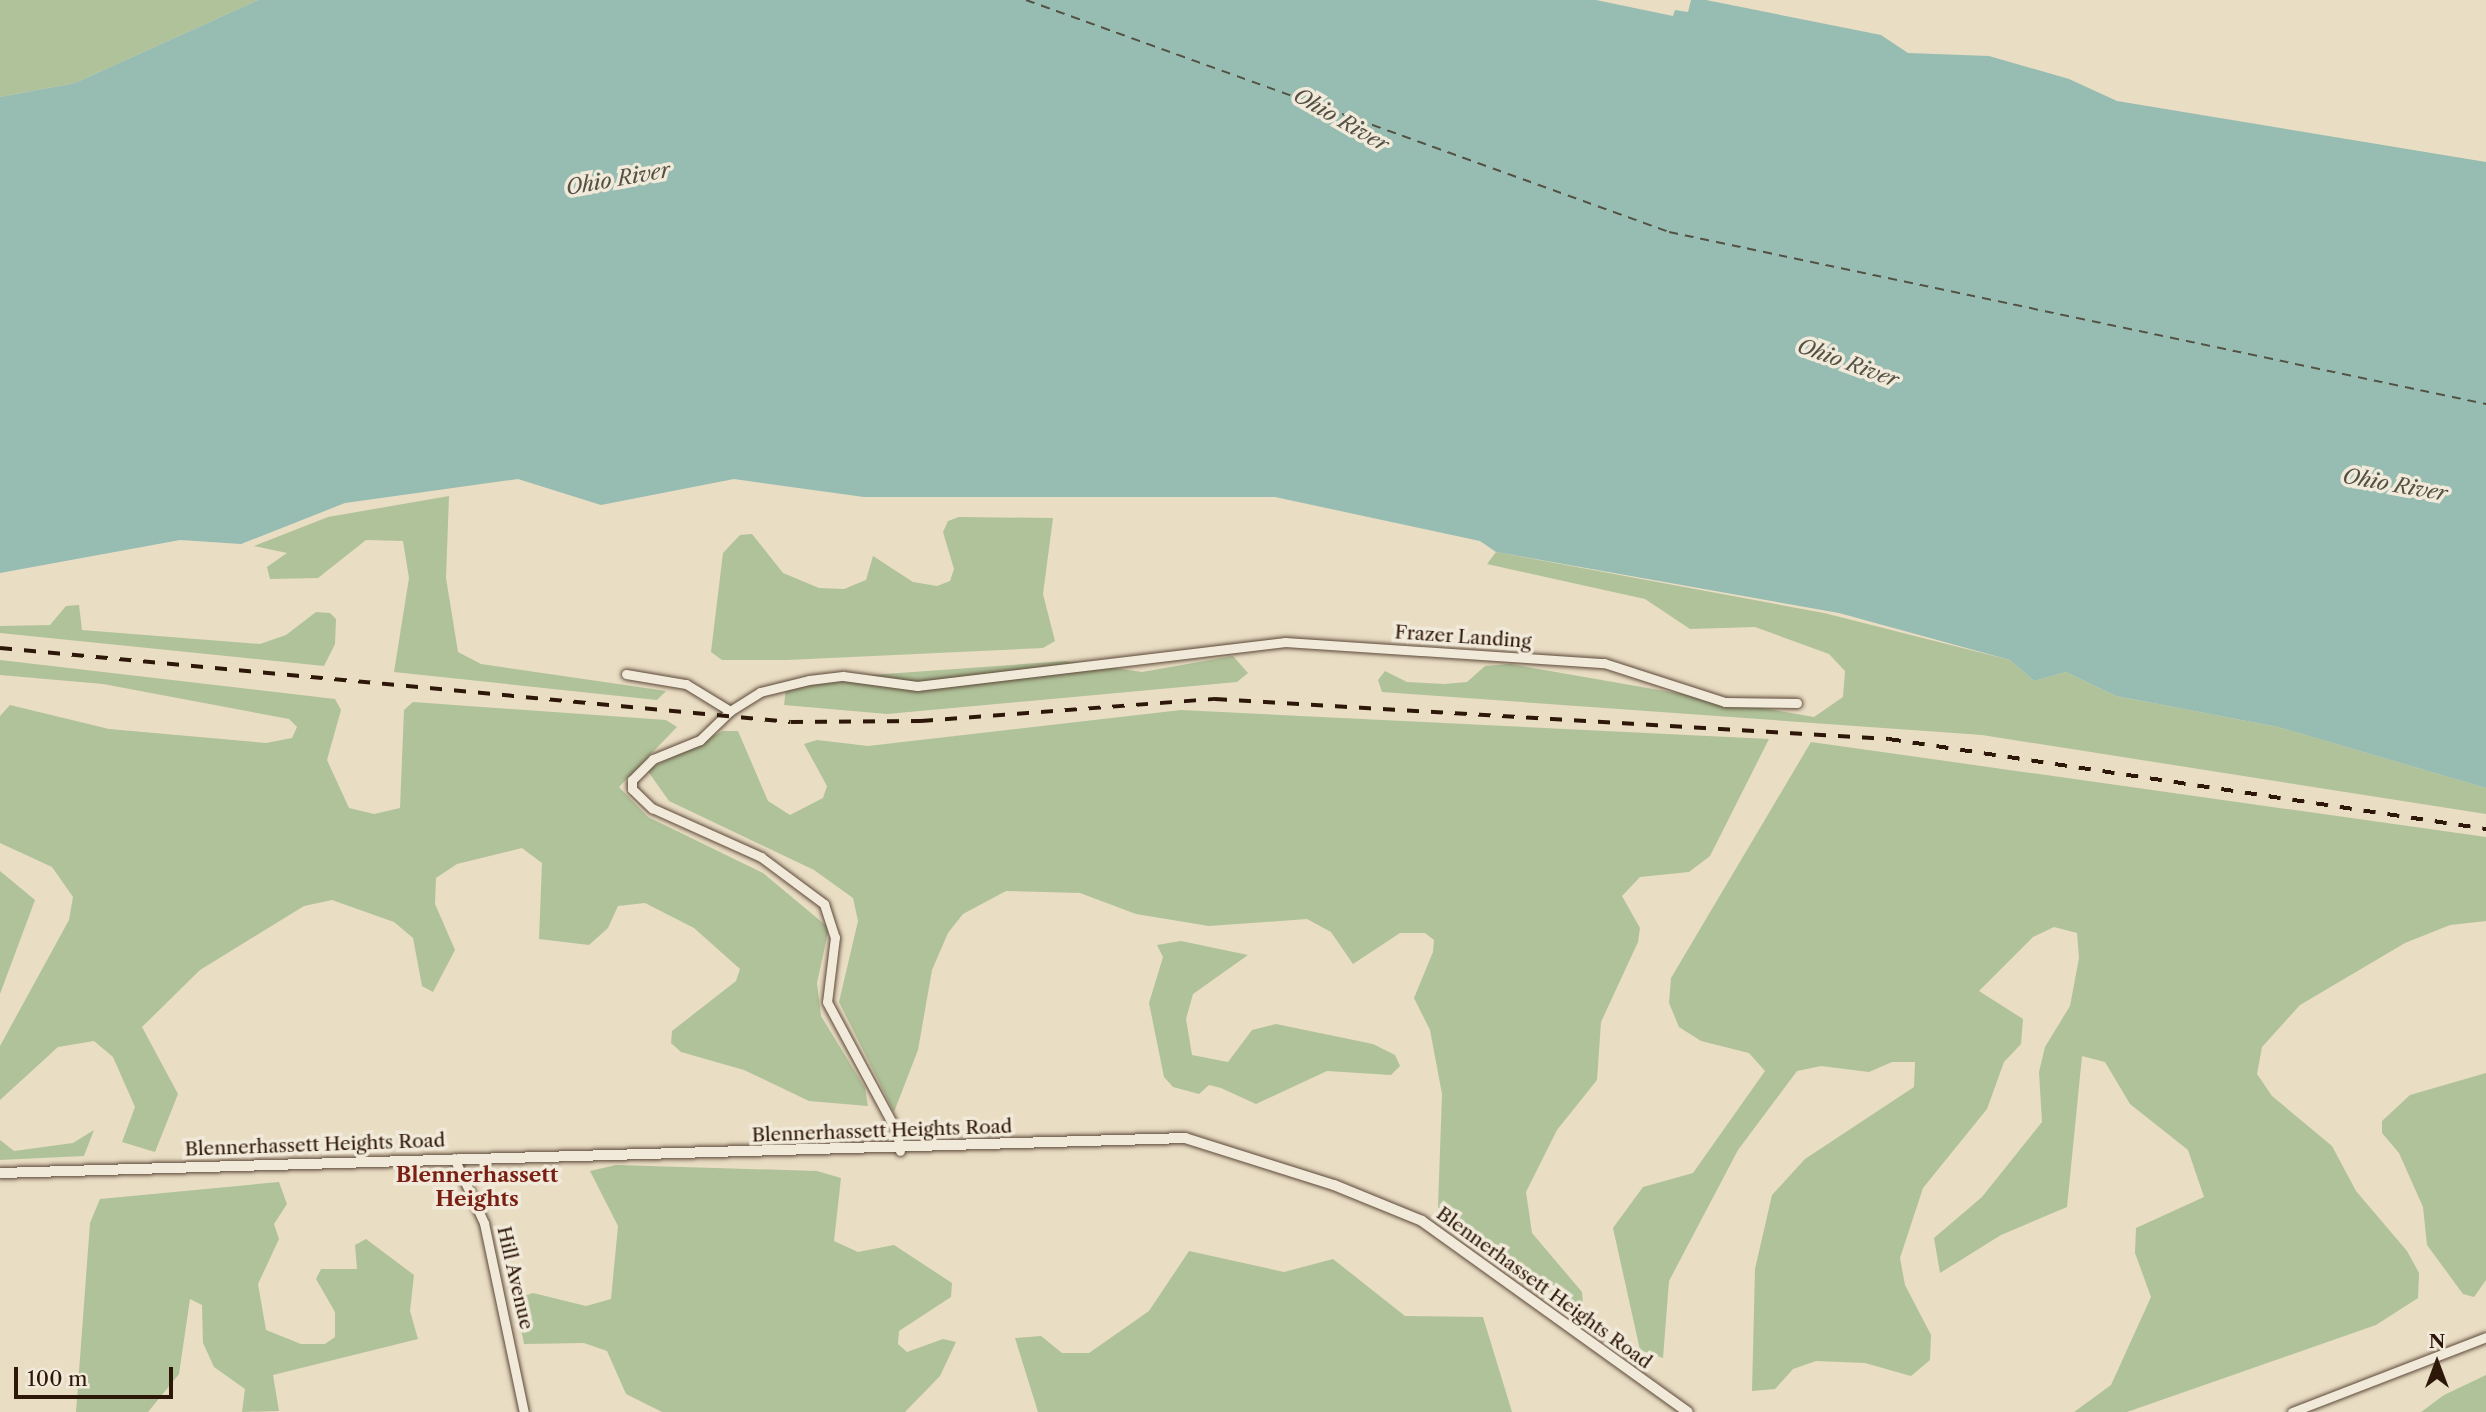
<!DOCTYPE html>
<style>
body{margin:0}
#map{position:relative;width:2486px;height:1412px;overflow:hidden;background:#e9ddc4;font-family:"Libre Caslon Text",serif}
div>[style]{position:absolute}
.green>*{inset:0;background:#b0c299}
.water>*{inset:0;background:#97bcb1}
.ferry>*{height:2px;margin-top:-1px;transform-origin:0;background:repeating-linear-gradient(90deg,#525144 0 9px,transparent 0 16px)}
.roads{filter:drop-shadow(0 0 2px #5c4838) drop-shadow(0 0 2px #5c4838)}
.minor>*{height:9px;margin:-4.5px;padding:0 4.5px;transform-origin:4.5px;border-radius:4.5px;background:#f1e9d9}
.tertiary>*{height:10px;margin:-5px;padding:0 5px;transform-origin:5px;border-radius:5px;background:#f1e9d9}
.rail>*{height:3.5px;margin-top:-1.75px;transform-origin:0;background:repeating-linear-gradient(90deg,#2d1709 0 12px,transparent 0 24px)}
span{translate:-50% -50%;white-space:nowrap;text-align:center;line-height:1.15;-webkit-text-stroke:7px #f1e9d9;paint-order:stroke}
.street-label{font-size:19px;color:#2d1709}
.water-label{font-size:21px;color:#525144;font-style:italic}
.neighbourhood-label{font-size:21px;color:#7a1f14;font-weight:700}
.north{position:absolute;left:2402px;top:1328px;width:70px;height:70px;-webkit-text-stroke:5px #f1e9d9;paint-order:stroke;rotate:0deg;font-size:19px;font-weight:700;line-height:28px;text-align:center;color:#2d1709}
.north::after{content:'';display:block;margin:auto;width:24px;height:32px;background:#2d1709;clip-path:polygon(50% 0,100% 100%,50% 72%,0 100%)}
.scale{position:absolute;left:14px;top:1367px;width:159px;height:32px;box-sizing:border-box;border:4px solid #2d1709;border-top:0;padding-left:9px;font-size:21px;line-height:24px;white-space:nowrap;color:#2d1709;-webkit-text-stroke:5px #f1e9d9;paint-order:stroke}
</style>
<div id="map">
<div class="green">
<i style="clip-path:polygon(0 0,258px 0,75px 83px,0 97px)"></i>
<i style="clip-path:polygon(449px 496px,446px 578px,458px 652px,481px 664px,666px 691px,657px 700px,394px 672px,409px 578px,403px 541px,366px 540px,318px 578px,270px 579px,267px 567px,287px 553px,254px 546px,328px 517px)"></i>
<i style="clip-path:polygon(959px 517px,1053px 518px,1043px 594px,1055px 641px,1043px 648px,787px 660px,722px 660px,711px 652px,723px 553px,740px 535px,752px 534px,783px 573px,819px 588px,844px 589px,866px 580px,873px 556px,913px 582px,937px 586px,950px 581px,954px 569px,943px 532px,948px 521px)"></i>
<i style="clip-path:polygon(1496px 552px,1824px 613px,2010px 660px,2034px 681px,2066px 672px,2116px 696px,2278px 727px,2486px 788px,2486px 814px,1982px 735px,1382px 692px,1378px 680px,1385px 671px,1407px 682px,1444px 684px,1467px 682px,1485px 666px,1510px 664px,1814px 717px,1843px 697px,1845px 671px,1829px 654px,1755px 627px,1690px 629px,1645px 599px,1487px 564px)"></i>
<i style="clip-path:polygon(79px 605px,82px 630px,260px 644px,286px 635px,316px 612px,330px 613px,336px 619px,335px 644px,324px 666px,0 633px,0 626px,50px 625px,66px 606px)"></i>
<i style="clip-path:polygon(1233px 656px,1248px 673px,1237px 682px,887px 714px,784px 705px,787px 681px,1065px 661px,1142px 672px)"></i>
<i style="clip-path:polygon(0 660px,335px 699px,341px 710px,327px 760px,349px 808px,374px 814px,400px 808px,404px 710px,413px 702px,666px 720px,677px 727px,619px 787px,648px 817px,763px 873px,829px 928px,817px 983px,821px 1016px,865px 1088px,868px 1106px,809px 1101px,744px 1070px,681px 1052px,671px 1043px,672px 1031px,736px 981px,740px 969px,694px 928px,645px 903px,618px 906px,608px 928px,589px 945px,539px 939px,542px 863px,522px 848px,457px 864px,436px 878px,435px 904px,455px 950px,433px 992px,422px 986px,413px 938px,394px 922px,332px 900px,304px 906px,200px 970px,142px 1027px,178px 1094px,155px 1152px,122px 1142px,135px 1107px,113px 1057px,94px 1041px,58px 1047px,0 1100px,0 1046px,69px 920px,73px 897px,52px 867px,0 843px,0 716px,10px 705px,109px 729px,266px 743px,292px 738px,297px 727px,289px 719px,103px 684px,0 675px)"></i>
<i style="clip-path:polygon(1181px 710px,1769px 739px,1710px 856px,1689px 872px,1640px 877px,1622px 896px,1640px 928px,1638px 942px,1601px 1022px,1597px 1080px,1557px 1130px,1526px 1192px,1532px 1233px,1582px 1292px,1583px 1304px,1559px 1299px,1438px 1207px,1442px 1094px,1430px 1030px,1414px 998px,1433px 952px,1434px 940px,1425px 933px,1400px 933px,1353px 964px,1331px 932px,1307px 919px,1209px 926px,1136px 914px,1080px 893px,1006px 891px,963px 914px,948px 933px,932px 970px,918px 1050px,894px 1112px,839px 1002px,858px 921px,853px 898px,814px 870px,669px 801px,647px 770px,723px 731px,738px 731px,768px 801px,790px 815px,823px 798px,827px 786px,804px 744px,817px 740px,868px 746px)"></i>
<i style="clip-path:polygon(1811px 742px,2486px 837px,2486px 921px,2450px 925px,2405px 943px,2300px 1005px,2262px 1047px,2257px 1074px,2272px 1096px,2332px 1146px,2356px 1191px,2407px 1251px,2419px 1273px,2418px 1298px,2376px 1325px,2127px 1412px,2074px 1412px,2111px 1385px,2151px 1297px,2135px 1253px,2136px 1228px,2204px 1197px,2188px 1150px,2130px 1104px,2105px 1062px,2082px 1056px,2067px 1207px,2001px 1235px,1940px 1273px,1934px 1238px,1982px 1197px,2042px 1122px,2039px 1072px,2045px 1047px,2070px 1006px,2079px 958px,2077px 933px,2054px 927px,2033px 937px,1979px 991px,2023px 1019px,2021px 1044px,2004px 1062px,1987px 1109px,1923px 1188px,1900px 1258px,1905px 1285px,1931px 1335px,1930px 1360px,1911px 1376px,1865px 1363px,1816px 1361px,1793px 1369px,1775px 1389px,1752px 1391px,1755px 1269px,1772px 1195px,1805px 1159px,1914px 1087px,1915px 1062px,1892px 1062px,1869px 1072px,1821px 1066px,1797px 1071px,1738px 1150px,1669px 1281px,1663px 1358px,1640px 1350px,1613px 1228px,1643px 1187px,1693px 1173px,1765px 1071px,1749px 1053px,1701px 1041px,1679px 1027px,1669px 1003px,1671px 978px)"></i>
<i style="clip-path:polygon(0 871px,35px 900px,0 994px)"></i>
<i style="clip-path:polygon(1181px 941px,1248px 955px,1193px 994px,1186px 1019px,1192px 1055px,1228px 1062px,1252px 1030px,1276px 1024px,1373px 1044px,1395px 1055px,1400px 1066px,1391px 1075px,1327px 1071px,1256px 1104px,1221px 1088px,1209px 1085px,1199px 1094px,1173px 1087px,1164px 1077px,1149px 1003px,1163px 957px,1157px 945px)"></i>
<i style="clip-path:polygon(2486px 1073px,2486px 1280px,2474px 1297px,2463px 1294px,2427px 1245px,2423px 1207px,2399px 1153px,2382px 1133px,2382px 1121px,2410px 1095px)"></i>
<i style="clip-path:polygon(94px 1130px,84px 1156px,0 1160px,0 1140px,14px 1151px,73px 1143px)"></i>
<i style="clip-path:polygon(616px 1165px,817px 1171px,841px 1178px,834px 1241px,858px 1252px,894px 1245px,952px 1283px,951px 1297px,899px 1331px,898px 1344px,907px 1352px,943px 1339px,956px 1342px,940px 1376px,905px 1412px,662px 1412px,626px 1394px,607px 1351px,584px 1343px,524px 1344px,517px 1308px,521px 1297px,533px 1293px,586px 1306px,611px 1299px,618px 1226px,590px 1171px)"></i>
<i style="clip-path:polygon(279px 1182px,287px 1204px,274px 1224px,279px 1239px,258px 1284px,266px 1330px,301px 1344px,325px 1344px,335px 1337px,335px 1312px,316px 1279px,321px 1269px,357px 1269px,355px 1245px,366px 1239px,414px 1275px,410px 1311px,418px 1339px,273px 1375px,279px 1411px,242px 1412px,245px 1389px,214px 1367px,203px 1343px,202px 1305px,190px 1299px,179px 1374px,148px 1412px,76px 1412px,90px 1223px,100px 1199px)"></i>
<i style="clip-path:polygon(1189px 1251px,1284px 1272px,1333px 1259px,1405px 1316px,1483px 1317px,1512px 1412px,1038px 1412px,1015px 1338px,1041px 1336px,1062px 1353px,1089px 1353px,1149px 1311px)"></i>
<i style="clip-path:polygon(2486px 1375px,2486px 1412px,2421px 1412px,2444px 1395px)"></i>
</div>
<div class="water">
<i style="clip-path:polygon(258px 0,1596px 0,1673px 16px,1675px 10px,1688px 12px,1691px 0,1706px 0,1881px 35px,1908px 53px,1989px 56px,2069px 79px,2117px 101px,2486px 162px,2486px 788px,2278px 727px,2116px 696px,2066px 672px,2034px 681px,2010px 660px,1839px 613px,1496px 552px,1480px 541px,1275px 497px,864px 497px,734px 479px,601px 505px,518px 479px,345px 503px,241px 544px,180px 540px,0 573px,0 97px,75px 83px)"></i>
</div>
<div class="ferry">
<i style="left:1026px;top:0;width:684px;rotate:19.84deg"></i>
<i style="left:1669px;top:232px;width:835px;rotate:11.89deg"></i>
</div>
<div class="roads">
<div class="minor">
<i style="left:626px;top:674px;width:61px;rotate:9.5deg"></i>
<i style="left:686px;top:684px;width:52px;rotate:31.5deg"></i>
<i style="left:730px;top:711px;width:36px;rotate:-32deg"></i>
<i style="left:760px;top:692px;width:50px;rotate:-13.8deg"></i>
<i style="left:809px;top:680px;width:34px;rotate:-7deg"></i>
<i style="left:843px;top:676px;width:75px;rotate:7.7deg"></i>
<i style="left:917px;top:686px;width:371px;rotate:-6.8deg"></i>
<i style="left:1285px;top:642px;width:320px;rotate:3.8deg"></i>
<i style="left:1604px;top:663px;width:127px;rotate:17.9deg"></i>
<i style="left:1725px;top:702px;width:72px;rotate:0.8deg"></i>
<i style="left:730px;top:711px;width:42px;rotate:136deg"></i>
<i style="left:700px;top:740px;width:51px;rotate:158deg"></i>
<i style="left:653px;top:759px;width:30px;rotate:135deg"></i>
<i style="left:632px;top:780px;width:9px;rotate:90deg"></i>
<i style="left:632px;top:789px;width:28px;rotate:44deg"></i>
<i style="left:652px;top:808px;width:120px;rotate:24.2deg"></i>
<i style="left:761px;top:857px;width:79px;rotate:36.7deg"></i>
<i style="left:824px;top:904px;width:35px;rotate:72deg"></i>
<i style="left:835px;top:937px;width:65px;rotate:97deg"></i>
<i style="left:827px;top:1002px;width:148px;rotate:61.7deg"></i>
<i style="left:897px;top:1132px;width:19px;rotate:81deg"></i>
<i style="left:454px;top:1158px;width:72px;rotate:65.2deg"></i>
<i style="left:484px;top:1223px;width:193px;rotate:78.1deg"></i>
<i style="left:2292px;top:1412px;width:208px;rotate:-21.1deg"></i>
</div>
<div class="tertiary">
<i style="left:0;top:1173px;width:1186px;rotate:-1.69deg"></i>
<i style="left:1185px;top:1138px;width:156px;rotate:17.5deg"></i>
<i style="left:1334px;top:1185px;width:95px;rotate:22.2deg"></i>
<i style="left:1422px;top:1221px;width:327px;rotate:35.7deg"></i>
</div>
</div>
<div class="rail">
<i style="left:0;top:648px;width:794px;rotate:5.34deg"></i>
<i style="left:791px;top:722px;width:130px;rotate:-0.4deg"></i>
<i style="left:921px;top:721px;width:295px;rotate:-4.3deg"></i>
<i style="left:1215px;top:699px;width:675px;rotate:3.4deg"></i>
<i style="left:1889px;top:739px;width:604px;rotate:8.57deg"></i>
</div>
<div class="street-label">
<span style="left:1463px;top:637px;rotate:4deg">Frazer Landing</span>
<span style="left:882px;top:1131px;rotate:-2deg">Blennerhassett Heights Road</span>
<span style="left:315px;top:1145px;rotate:-2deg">Blennerhassett Heights Road</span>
<span style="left:515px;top:1278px;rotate:77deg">Hill Avenue</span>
<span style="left:1544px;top:1288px;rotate:36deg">Blennerhassett Heights Road</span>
</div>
<div class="water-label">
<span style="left:1341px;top:120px;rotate:30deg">Ohio River</span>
<span style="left:618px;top:179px;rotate:-10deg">Ohio River</span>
<span style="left:1848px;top:363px;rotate:20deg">Ohio River</span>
<span style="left:2395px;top:485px;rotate:10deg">Ohio River</span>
</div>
<div class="neighbourhood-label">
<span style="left:477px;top:1187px">Blennerhassett<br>Heights</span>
</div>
<div class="north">N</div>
<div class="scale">100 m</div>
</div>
